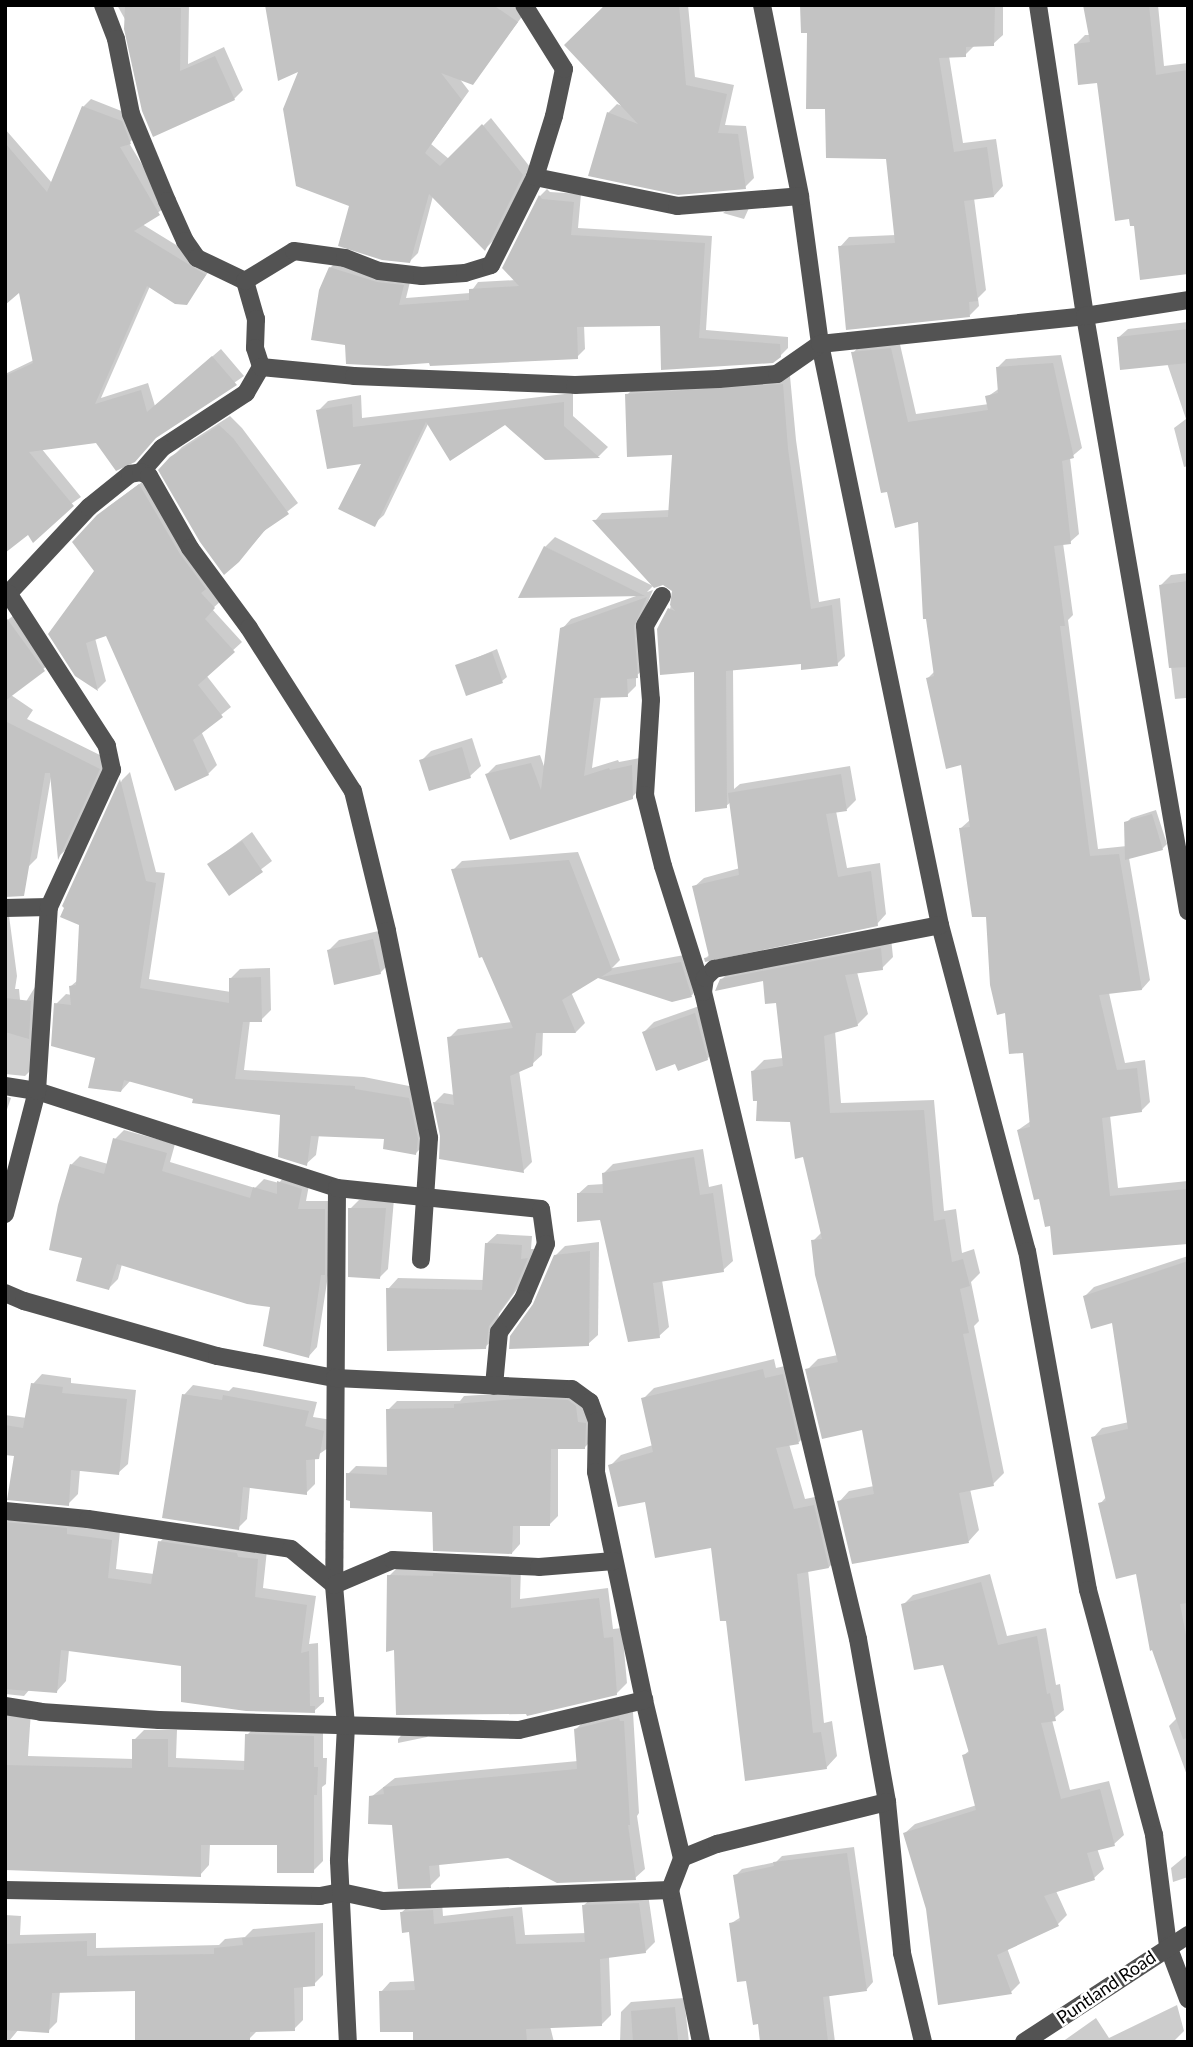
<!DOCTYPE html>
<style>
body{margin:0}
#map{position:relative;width:1193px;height:2047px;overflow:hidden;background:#fff;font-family:Lato,sans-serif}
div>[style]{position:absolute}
.shadow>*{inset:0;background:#0003}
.building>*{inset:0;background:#c3c3c3}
.minor>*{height:18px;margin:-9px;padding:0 9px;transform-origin:9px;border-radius:9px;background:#535353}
span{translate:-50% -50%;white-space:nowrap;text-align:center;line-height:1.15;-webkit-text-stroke:5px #fff;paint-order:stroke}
.street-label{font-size:18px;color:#000}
.frame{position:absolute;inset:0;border:7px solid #000;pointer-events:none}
</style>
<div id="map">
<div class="shadow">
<i style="clip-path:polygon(117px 5px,189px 5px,188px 64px,224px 47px,243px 90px,234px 99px,154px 135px,126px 21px)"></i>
<i style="clip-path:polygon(310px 5px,512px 5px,524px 14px,472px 83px,459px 78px,469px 91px,431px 144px,449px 159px,491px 118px,530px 167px,493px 241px,485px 249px,433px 196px,418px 253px,410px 261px,351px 205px,301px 69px)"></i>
<i style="clip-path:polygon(600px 5px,688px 5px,695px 77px,734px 85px,725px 125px,746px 126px,754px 178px,745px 187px,608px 113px,617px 104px,630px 109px,667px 67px)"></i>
<i style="clip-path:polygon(802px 5px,1003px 5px,1003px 35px,993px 44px,974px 46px,965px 55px,949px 56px,963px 143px,996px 139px,1003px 186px,994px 196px,974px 198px,986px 290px,978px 298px,979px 306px,970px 315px,840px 247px,849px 237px,896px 235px,887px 157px,827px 108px)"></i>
<i style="clip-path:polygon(1085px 5px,1158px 5px,1164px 66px,1188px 63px,1188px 273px,1136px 224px,1098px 82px,1076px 44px,1085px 35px,1091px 35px)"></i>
<i style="clip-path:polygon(91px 99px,129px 114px,138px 134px,129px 143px,167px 206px,142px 224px,212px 267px,186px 303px,150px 286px,101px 398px,148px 383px,155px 406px,221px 349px,244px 376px,157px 436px,41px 448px,81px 497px,5px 550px,5px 374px,34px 360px,21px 290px,5px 303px,5px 129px,52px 183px,83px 107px)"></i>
<i style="clip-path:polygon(547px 189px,550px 192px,581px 194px,578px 228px,712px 236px,706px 330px,788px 337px,788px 348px,780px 356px,662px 368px,661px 324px,584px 325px,585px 349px,577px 357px,430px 361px,346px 344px,330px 268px,338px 260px,411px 278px,406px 298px,470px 293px,478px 282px,516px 280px,504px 268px,540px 196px)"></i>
<i style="clip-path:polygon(749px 208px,744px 219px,723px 213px,727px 210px)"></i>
<i style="clip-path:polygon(1188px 322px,1188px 466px,1184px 467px,1174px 428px,1186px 419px,1167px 363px,1119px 337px,1128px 329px)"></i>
<i style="clip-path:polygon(899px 340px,916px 414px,989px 404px,987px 397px,1000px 388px,997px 368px,1006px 359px,1061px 355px,1082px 448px,1070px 458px,1079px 534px,1070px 542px,1063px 543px,1073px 615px,1068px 620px,1098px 849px,1127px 846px,1126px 823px,1131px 818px,1156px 810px,1167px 844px,1162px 849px,1129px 858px,1150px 980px,1142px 989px,1109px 993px,1125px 1063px,1145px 1060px,1150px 1102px,1141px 1111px,1110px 1115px,1118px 1188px,1188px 1181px,1188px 1242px,1052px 1224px,1018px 1130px,1031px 1121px,1025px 1051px,1007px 1011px,988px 915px,961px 828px,970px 820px,963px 763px,927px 679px,935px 671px,920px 520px,853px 353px,861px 344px)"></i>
<i style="clip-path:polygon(790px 376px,796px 440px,819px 602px,840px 598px,845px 656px,837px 664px,802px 662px,733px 668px,734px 789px,740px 784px,850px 766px,856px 800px,847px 809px,836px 811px,847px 868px,880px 863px,886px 914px,877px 924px,706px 958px,710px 954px,694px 887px,704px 878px,740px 868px,731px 802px,726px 806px,696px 670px,670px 609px,674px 590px,595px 521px,602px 513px,670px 510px,674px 453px,627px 395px,635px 387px)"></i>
<i style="clip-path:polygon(573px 393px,573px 416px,608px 447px,599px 456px,546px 459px,505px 423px,428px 424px,384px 515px,374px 524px,364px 462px,318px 411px,328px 401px,361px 395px,362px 418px)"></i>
<i style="clip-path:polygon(230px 416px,242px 428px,298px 503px,268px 527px,237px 562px,171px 458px,182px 447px)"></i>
<i style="clip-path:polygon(149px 477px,223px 599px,212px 609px,242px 642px,206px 675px,231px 707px,201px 731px,217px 765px,208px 774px,107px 634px,95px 638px,106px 681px,98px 689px,76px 675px,96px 571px,74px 542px,108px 507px)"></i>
<i style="clip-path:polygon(555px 537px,653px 586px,647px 592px,653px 590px,642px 616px,646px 667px,636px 676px,636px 686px,627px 695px,601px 696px,592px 768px,618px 760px,619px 762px,640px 758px,641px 788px,632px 797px,511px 837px,487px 774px,496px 765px,540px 755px,545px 769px,562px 629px,571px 619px,639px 595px,545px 547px)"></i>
<i style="clip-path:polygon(1188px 573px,1188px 712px,1186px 698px,1175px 699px,1161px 585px,1171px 575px)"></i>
<i style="clip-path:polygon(18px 612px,53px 661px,11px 695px,33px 710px,27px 719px,108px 759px,67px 849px,59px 856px,51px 777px,37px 858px,28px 867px,5px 855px,5px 622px)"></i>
<i style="clip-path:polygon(497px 649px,507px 677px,502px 681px,457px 666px)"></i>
<i style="clip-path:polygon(472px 738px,481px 766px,470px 776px,421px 761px,431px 751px)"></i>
<i style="clip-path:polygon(130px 772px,156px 872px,165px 873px,149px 979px,231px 992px,230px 979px,240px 969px,270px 968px,271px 1010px,261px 1020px,250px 1020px,244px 1070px,364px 1077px,419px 1088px,426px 1143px,416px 1153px,387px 1138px,319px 1135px,316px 1155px,306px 1164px,281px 1114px,194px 1097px,131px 1080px,121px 1091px,56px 1004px,66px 994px,72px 995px,71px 986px,78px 980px,81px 924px,64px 905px,122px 780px)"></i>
<i style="clip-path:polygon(252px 832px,272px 861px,229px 894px,210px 864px)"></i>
<i style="clip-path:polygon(578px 852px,620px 960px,612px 968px,690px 954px,701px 986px,692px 995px,672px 1000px,598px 977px,571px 992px,585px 1023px,576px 1032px,543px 1031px,542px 1055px,532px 1064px,519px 1070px,532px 1162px,523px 1171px,442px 1136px,435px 1102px,444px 1093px,455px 1095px,449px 1038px,458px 1029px,512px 1022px,453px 870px,462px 861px)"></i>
<i style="clip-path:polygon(5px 906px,8px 908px,17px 976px,15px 989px,19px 989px,21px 1010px,35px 987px,35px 1066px,25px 1076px,5px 1074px)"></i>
<i style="clip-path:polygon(383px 930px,391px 962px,380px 973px,329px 950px,339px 940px)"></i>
<i style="clip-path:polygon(891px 938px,893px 957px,882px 968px,857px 972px,868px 1014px,857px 1025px,835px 1031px,841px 1103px,934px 1100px,944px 1211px,956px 1209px,962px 1253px,974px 1249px,980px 1273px,971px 1282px,979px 1321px,974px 1326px,1004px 1473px,993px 1484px,970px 1489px,979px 1530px,969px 1541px,853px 1562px,839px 1502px,849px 1491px,874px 1486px,863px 1428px,807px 1370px,818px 1359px,838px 1355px,813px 1241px,822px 1232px,804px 1155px,792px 1120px,759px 1099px,753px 1071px,764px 1060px,783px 1058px,778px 1001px,764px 979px,721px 980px,732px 969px)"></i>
<i style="clip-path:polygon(705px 1004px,717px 1048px,707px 1059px,676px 1061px,644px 1032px,654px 1022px)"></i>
<i style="clip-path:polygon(5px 1096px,11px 1098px,5px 1115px)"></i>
<i style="clip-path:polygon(124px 1130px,175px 1144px,170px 1162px,255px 1188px,264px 1179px,279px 1183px,287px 1173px,310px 1180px,306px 1201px,334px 1201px,329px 1269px,317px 1347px,309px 1356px,272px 1306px,122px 1264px,118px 1279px,109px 1288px,84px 1257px,71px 1165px,80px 1156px,108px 1164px,115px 1139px)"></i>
<i style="clip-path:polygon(703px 1149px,709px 1187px,722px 1184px,733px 1261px,723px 1270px,662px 1280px,669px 1327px,659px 1336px,602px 1218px,578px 1194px,588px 1185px,604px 1184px,604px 1173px,613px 1164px)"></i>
<i style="clip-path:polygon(394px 1199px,388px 1269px,379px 1278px,350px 1209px,359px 1200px)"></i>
<i style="clip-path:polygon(497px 1234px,532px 1236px,531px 1249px,536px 1249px,523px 1281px,499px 1314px,496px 1337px,485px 1347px,388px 1289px,398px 1278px,484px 1280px,486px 1244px)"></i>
<i style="clip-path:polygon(599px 1242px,598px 1335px,588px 1344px,535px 1305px,555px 1256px,565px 1246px)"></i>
<i style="clip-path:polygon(1188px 1256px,1188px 1778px,1169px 1726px,1177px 1718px,1138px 1572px,1100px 1504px,1107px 1496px,1093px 1438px,1102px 1428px,1129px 1422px,1113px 1321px,1085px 1296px,1094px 1287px)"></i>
<i style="clip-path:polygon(774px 1359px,776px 1368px,794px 1364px,810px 1431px,799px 1442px,789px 1444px,805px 1499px,825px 1495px,840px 1556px,829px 1567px,808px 1570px,824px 1723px,832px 1721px,837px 1756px,826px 1768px,727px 1619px,713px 1546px,646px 1500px,610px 1466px,621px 1455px,653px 1445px,643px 1399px,654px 1388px)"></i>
<i style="clip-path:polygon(42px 1374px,71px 1378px,71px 1383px,136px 1390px,128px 1464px,118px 1473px,80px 1469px,78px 1494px,68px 1504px,16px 1455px,5px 1453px,5px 1415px,27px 1418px,33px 1384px)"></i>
<i style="clip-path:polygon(193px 1385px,229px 1391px,233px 1387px,317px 1402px,313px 1417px,332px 1420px,328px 1448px,315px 1457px,315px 1484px,306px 1493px,250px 1486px,247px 1519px,238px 1528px,184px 1395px)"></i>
<i style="clip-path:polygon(540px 1391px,577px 1393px,593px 1415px,593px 1439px,584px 1448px,558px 1447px,558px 1516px,549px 1525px,520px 1525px,520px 1544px,512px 1553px,434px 1510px,348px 1474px,356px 1466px,389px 1467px,388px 1410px,397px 1401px,460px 1401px,464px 1396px)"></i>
<i style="clip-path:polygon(15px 1513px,120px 1531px,116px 1569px,154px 1574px,160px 1542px,169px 1532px,267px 1550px,263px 1588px,316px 1596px,309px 1644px,318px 1643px,319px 1697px,324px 1697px,324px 1702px,314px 1711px,183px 1665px,69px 1650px,66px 1681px,57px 1691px,30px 1689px,24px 1696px,5px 1694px,5px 1523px)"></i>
<i style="clip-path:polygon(399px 1566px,521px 1568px,520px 1599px,608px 1588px,613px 1629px,622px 1628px,627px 1683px,617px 1693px,396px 1648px,389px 1576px)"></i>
<i style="clip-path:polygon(990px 1574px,1007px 1636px,1046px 1628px,1056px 1685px,1060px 1684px,1064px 1710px,1052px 1720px,1070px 1790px,1109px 1781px,1124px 1835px,1114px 1844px,1097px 1848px,1104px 1869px,1094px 1878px,1056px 1891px,1067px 1915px,1058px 1924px,1007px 1948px,1020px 1983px,1011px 1992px,928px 1909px,905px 1833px,915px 1824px,977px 1805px,964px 1755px,970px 1750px,945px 1663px,903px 1605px,913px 1595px)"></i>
<i style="clip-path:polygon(5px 1701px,31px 1711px,28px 1756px,134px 1759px,134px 1740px,144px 1730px,177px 1730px,176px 1758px,246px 1761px,247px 1735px,257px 1725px,323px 1727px,323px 1758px,327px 1758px,326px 1784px,322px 1787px,323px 1861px,313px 1871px,279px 1843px,210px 1844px,209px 1865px,200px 1875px,5px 1868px)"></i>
<i style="clip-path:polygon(633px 1712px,639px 1813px,637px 1816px,645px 1869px,635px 1878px,508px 1856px,439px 1863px,440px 1876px,430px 1886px,394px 1824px,371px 1797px,395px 1778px,578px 1761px,576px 1729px,586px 1719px)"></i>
<i style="clip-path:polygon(408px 1728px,435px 1729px,427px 1737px,398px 1743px,398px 1739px)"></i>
<i style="clip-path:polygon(854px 1847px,873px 1982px,867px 1989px,829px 1994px,835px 2042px,762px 2042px,760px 2022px,730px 1924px,741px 1917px,735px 1876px,742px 1869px,776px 1862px,782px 1856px)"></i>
<i style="clip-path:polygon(1188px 1854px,1188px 1877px,1173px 1882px,1171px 1868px)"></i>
<i style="clip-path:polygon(648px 1894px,655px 1942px,645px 1952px,609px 1956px,611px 2015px,601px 2025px,550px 2026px,554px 2042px,415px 2042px,415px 2030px,381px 1992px,390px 1982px,416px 1981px,411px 1930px,402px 1912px,412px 1903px,442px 1902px,443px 1916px,522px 1907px,525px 1935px,587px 1933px,584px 1905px,594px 1896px)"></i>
<i style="clip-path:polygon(5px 1915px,21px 1916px,20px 1935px,96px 1933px,96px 1948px,219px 1945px,225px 1939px,245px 1937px,253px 1929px,323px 1923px,323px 1975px,314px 1984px,303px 1985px,303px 2020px,294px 2029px,258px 2030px,250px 2038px,136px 1989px,60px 1991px,57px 2022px,48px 2031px,19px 2029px,9px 2041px,5px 2041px)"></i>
<i style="clip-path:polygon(684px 1998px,689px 2042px,620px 2042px,621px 2012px,631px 2002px)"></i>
<i style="clip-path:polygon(1177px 2005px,1184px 2031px,1175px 2040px,1062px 2042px,1096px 2018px,1109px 2038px)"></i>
</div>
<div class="building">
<i style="clip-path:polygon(265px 5px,493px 5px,518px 22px,473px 85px,441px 73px,462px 100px,425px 153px,440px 166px,482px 124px,523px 175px,485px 251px,429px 194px,410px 263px,382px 260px,338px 246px,349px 206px,296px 186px,283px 109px,298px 72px,278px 81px)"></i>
<i style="clip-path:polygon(605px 5px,679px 5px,686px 85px,727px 94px,718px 133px,738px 134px,746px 189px,678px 195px,588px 176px,607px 112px,638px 124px,564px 45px)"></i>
<i style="clip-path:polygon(800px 5px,995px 5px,994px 46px,966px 47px,966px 57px,939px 58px,954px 152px,987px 147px,994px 197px,964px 201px,978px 301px,969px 302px,970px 317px,846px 330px,838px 246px,895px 243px,886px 159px,826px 158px,825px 109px,806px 109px,807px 33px,801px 33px)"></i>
<i style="clip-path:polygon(1083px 5px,1149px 5px,1156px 75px,1188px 70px,1188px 274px,1140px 280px,1134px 226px,1130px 226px,1129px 219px,1115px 221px,1097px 83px,1078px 85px,1074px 44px,1090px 42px)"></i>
<i style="clip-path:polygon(125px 7px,181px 8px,180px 71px,215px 56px,235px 100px,153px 137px,142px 111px,124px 29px)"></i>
<i style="clip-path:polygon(82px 106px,122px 121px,131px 144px,120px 147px,160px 215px,134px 231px,206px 275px,187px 305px,175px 304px,147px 286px,95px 404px,141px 390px,147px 412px,212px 356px,237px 385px,156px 438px,135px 462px,116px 471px,96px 443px,29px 452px,74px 506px,33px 543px,28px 535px,5px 553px,5px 376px,33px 363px,19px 293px,5px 305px,5px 143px,47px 192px)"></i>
<i style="clip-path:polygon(539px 195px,542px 199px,574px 202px,571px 235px,705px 243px,699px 338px,780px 344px,781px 357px,773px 363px,661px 370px,660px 326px,577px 327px,578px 359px,430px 366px,429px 363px,387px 366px,346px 364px,345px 345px,311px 340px,319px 290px,329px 267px,377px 282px,404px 285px,399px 305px,469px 300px,469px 289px,519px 286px,502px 268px)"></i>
<i style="clip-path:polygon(1188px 329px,1188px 363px,1120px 370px,1117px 337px)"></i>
<i style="clip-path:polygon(891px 348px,908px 422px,988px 410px,985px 396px,998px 393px,996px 367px,1053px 363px,1074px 458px,1062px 461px,1071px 544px,1054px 546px,1065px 626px,1060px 626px,1090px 856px,1119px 854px,1142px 990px,1099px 995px,1117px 1070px,1137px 1068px,1142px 1112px,1102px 1118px,1110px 1196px,1188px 1189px,1188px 1244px,1053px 1255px,1050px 1226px,1045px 1227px,1039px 1199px,1034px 1200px,1017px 1130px,1030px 1127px,1023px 1053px,1009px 1054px,1005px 1013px,997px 1015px,990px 985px,986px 917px,972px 917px,959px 828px,970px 827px,961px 765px,946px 769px,926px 678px,934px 676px,926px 619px,923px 619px,918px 522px,895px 528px,887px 492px,881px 493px,851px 352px)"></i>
<i style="clip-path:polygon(783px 384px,788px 449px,811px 609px,832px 605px,838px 666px,801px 670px,801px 664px,726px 671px,727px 808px,695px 812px,694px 672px,660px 675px,657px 629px,668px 608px,675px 611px,670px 605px,672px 591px,663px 585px,654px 588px,592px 520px,668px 517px,672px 455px,627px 457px,625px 394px)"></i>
<i style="clip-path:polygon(564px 402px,564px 426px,600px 458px,545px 460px,505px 425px,450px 461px,426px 422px,375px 527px,338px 509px,361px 464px,327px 469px,316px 410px,352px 404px,353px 427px)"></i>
<i style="clip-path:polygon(219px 425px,233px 438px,289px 514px,264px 531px,239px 562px,224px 575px,200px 542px,158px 470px,170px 457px)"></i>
<i style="clip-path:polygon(139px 484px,180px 554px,206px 589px,201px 593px,215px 608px,205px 619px,235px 652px,198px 685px,223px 717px,193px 740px,209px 775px,175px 791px,106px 636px,86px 643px,98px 691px,75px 676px,48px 634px,94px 571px,72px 542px,97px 515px)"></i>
<i style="clip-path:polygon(544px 546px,645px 596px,518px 598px)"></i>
<i style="clip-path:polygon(1188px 581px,1188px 667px,1169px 668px,1159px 585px)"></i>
<i style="clip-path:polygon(647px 597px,634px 626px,638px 678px,627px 679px,628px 697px,594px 698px,584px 776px,609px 768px,610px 770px,632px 765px,633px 799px,510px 840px,485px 774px,531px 763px,541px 790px,560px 628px)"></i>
<i style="clip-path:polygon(5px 616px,45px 671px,5px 701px)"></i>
<i style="clip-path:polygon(492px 652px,503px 683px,466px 696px,455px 665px)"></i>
<i style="clip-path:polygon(5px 721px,100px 769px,58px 860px,50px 773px,45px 773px,24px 896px,5px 897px)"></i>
<i style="clip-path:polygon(462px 747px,471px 778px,429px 791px,419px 760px)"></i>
<i style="clip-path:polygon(841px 774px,847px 811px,826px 814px,838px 877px,871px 871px,878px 926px,705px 962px,704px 958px,709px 957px,692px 886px,739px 875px,728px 793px)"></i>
<i style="clip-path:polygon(120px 779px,146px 881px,156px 883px,140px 988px,229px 1003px,229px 978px,261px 977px,262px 1022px,243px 1022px,235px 1079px,355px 1086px,355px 1089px,409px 1098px,418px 1139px,416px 1155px,383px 1149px,384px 1139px,311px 1136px,307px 1166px,278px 1157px,280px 1115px,192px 1103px,193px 1099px,124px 1080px,121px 1092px,88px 1088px,95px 1058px,51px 1046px,54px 1003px,71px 1005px,69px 986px,76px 985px,79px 925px,60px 917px,64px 908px,62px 906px)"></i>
<i style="clip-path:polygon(1152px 814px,1163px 850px,1125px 860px,1124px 822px)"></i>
<i style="clip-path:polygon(242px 841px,263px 872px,229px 896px,207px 864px)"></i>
<i style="clip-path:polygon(569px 860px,612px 970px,601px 977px,681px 962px,692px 997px,672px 1002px,598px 978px,562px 1000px,576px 1033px,536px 1033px,533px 1066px,510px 1076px,524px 1173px,439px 1159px,440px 1136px,433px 1102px,454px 1105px,447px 1037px,513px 1028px,482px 957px,479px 958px,451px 869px)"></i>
<i style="clip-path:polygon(373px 939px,381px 974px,334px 985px,327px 950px)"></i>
<i style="clip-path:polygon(881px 948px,883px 970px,845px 975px,858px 1026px,824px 1036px,830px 1113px,924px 1110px,934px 1221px,945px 1219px,952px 1262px,963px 1259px,970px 1286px,960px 1289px,969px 1333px,963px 1334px,994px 1486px,959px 1493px,969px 1543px,852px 1564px,837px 1501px,874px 1494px,862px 1430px,822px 1439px,805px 1369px,838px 1362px,815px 1275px,811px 1240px,822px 1239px,803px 1157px,795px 1159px,790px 1122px,756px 1121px,757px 1101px,753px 1101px,751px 1071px,783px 1066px,776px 1003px,765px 1004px,763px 981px,715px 991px,720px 979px)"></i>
<i style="clip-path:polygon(5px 998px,31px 1001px,29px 1039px,5px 1032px)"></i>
<i style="clip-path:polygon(695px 1013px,708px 1060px,678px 1071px,675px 1064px,656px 1071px,642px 1032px)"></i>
<i style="clip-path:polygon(113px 1138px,167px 1153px,162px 1171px,250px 1198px,253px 1187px,277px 1194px,277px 1181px,302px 1189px,298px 1209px,325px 1209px,325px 1275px,321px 1275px,309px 1358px,263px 1346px,270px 1307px,247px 1304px,117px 1264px,109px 1290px,76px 1281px,82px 1258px,49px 1250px,58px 1205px,70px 1164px,104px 1174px)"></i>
<i style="clip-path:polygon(694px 1157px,700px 1195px,713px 1193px,724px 1272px,653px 1283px,660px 1338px,628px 1342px,600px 1220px,577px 1222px,577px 1193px,603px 1193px,602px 1173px)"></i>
<i style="clip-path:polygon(348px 1208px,386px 1208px,380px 1279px,348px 1277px)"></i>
<i style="clip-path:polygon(485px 1243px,522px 1245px,521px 1259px,528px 1258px,513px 1293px,489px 1326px,486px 1349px,387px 1351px,386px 1288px,482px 1290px)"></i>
<i style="clip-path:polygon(590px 1251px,589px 1346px,509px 1349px,510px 1336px,533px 1304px,554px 1255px)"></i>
<i style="clip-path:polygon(1188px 1261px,1188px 1603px,1180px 1604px,1188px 1646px,1188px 1738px,1183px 1739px,1152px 1650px,1150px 1651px,1136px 1574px,1116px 1579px,1098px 1503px,1106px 1501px,1091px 1437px,1128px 1429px,1112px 1323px,1091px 1329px,1083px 1296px)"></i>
<i style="clip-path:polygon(763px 1369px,765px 1378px,783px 1374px,799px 1444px,776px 1448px,794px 1509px,814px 1505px,829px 1568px,797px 1574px,813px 1733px,821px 1732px,827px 1769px,745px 1781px,726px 1621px,720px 1621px,711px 1548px,655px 1558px,645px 1502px,618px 1507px,608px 1465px,653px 1452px,641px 1398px)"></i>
<i style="clip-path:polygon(31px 1383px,63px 1387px,62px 1393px,127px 1399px,119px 1475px,71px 1470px,69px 1506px,7px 1500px,14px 1456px,5px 1455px,5px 1425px,23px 1428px)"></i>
<i style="clip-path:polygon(182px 1394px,222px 1400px,223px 1395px,309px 1411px,305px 1426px,324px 1431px,319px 1459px,306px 1460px,307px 1495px,243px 1487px,239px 1530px,162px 1518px)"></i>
<i style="clip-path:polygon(530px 1398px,568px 1400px,576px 1406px,578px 1422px,586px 1423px,585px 1449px,551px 1449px,550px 1526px,513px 1526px,512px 1554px,433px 1551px,432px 1512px,350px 1508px,350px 1501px,346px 1500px,346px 1473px,387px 1475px,386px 1409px,454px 1408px,454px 1404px)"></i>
<i style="clip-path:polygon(5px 1522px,67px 1528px,67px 1534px,112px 1540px,108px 1578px,151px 1584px,158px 1541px,237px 1553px,238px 1557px,258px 1559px,255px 1597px,307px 1605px,301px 1653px,309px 1651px,310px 1706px,315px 1706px,315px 1713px,246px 1711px,181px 1702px,181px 1666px,61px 1650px,57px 1693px,5px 1689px)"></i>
<i style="clip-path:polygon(433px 1573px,511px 1577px,511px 1608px,599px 1598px,604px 1638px,613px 1637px,617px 1695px,527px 1716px,526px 1714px,396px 1715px,394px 1650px,386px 1652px,387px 1575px,433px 1576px)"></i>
<i style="clip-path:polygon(981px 1582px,998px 1645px,1037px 1636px,1047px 1694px,1050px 1693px,1056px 1721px,1041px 1723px,1061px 1799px,1100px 1789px,1115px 1846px,1087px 1853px,1095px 1880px,1044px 1896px,1059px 1926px,997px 1955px,1012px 1994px,938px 2005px,926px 1909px,903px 1833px,976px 1810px,962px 1755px,969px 1753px,943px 1665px,914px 1670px,901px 1604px)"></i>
<i style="clip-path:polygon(619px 1718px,620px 1721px,624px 1721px,630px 1825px,628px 1825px,636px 1880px,557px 1883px,508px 1858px,429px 1866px,431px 1888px,398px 1889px,392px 1825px,368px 1824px,369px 1796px,384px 1794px,383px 1787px,577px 1769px,574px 1729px)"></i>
<i style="clip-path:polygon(245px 1734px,314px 1736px,314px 1767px,318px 1767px,317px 1795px,314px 1795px,314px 1873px,277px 1873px,277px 1845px,201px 1845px,201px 1877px,5px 1870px,5px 1765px,132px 1768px,132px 1739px,168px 1739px,168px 1767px,244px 1770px)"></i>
<i style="clip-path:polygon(847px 1853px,867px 1991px,823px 1997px,828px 2042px,760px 2042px,758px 2024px,753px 2025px,746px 1981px,737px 1982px,729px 1923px,740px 1921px,733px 1875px,774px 1866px,773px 1862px)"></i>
<i style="clip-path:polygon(639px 1903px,646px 1953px,600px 1959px,602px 2026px,526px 2029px,527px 2042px,413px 2042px,413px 2032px,380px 2032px,379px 1991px,415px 1990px,409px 1932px,402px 1933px,400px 1912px,433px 1910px,434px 1924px,513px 1916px,516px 1944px,585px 1942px,582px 1905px)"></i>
<i style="clip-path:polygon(315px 1932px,315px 1986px,294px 1988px,295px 2031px,250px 2032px,250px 2042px,135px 2042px,135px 1991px,52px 1993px,49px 2033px,5px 2030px,5px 1944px,87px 1941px,87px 1956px,214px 1954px,214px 1948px,243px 1945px,242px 1938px)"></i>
<i style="clip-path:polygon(675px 2007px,678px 2040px,633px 2042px,631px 2011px)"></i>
</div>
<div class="minor">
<i style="left:103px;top:5px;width:36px;rotate:69deg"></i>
<i style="left:116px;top:39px;width:76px;rotate:78.7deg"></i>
<i style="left:131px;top:114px;width:94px;rotate:67.5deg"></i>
<i style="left:167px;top:201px;width:44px;rotate:65.8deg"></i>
<i style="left:185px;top:241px;width:21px;rotate:55deg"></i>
<i style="left:197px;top:258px;width:53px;rotate:25.6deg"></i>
<i style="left:245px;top:281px;width:40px;rotate:74deg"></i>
<i style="left:256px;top:319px;width:29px;rotate:92deg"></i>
<i style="left:255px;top:348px;width:20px;rotate:72deg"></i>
<i style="left:261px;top:367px;width:30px;rotate:120deg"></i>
<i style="left:246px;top:393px;width:100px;rotate:146.8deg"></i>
<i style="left:162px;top:448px;width:32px;rotate:131deg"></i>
<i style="left:762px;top:5px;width:195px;rotate:78.7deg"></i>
<i style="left:800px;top:196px;width:149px;rotate:82.3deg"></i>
<i style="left:820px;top:344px;width:593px;rotate:78.33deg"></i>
<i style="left:940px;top:925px;width:337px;rotate:75.1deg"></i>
<i style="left:1027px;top:1251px;width:344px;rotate:79.8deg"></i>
<i style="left:1088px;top:1590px;width:254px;rotate:74.9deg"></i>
<i style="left:1154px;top:1835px;width:112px;rotate:82.8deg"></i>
<i style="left:1168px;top:1946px;width:57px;rotate:69.3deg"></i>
<i style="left:1038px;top:5px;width:315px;rotate:81.4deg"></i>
<i style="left:1085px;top:316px;width:604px;rotate:80.18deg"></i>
<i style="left:535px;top:177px;width:145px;rotate:11.5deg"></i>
<i style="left:677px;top:206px;width:123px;rotate:-4.6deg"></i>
<i style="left:245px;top:281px;width:57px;rotate:-31.5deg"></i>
<i style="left:294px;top:251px;width:51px;rotate:7.8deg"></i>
<i style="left:345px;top:258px;width:36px;rotate:21deg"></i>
<i style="left:379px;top:271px;width:43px;rotate:6.6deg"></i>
<i style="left:422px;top:276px;width:43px;rotate:-4deg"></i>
<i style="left:465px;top:273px;width:27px;rotate:-17deg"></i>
<i style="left:491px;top:265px;width:98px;rotate:-63.4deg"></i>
<i style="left:535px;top:177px;width:64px;rotate:-72.7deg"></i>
<i style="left:554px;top:116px;width:48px;rotate:-78deg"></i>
<i style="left:564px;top:69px;width:75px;rotate:-122deg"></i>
<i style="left:261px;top:367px;width:93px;rotate:5.5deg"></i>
<i style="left:354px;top:376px;width:221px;rotate:2.3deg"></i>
<i style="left:575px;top:385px;width:144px;rotate:-2.4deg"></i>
<i style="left:719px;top:379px;width:58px;rotate:-4.9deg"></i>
<i style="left:777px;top:374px;width:52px;rotate:-34.9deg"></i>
<i style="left:820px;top:344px;width:266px;rotate:-6deg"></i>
<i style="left:1085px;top:316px;width:104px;rotate:-8.8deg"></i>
<i style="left:662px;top:596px;width:34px;rotate:120deg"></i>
<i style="left:645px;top:626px;width:74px;rotate:85.4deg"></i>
<i style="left:651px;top:700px;width:95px;rotate:93.6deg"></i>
<i style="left:645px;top:795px;width:73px;rotate:75.8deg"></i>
<i style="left:663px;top:866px;width:132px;rotate:72.4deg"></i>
<i style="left:703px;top:992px;width:665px;rotate:76.53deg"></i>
<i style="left:858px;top:1639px;width:166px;rotate:79.9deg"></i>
<i style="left:887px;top:1802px;width:152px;rotate:84.3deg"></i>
<i style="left:902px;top:1953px;width:91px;rotate:76.7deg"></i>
<i style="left:5px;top:597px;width:123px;rotate:-47deg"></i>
<i style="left:89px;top:507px;width:53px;rotate:-38.8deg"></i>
<i style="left:130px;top:474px;width:11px;rotate:-10deg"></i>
<i style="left:141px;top:472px;width:9px;rotate:27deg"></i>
<i style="left:149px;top:476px;width:83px;rotate:60.3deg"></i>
<i style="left:190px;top:548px;width:99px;rotate:53.6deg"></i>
<i style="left:249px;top:628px;width:193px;rotate:57.5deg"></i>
<i style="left:353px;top:791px;width:144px;rotate:76.3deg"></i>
<i style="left:387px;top:931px;width:211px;rotate:78.5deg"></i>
<i style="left:429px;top:1138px;width:122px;rotate:93.8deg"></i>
<i style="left:5px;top:908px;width:44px;rotate:-1.3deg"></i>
<i style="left:703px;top:992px;width:14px;rotate:-82deg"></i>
<i style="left:705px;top:978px;width:13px;rotate:-45deg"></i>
<i style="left:714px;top:969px;width:230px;rotate:-11deg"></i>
<i style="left:5px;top:1086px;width:32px;rotate:9deg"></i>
<i style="left:37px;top:1091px;width:315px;rotate:17.9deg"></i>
<i style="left:337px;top:1188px;width:397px;rotate:90.4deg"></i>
<i style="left:334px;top:1585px;width:142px;rotate:85.1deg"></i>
<i style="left:346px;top:1726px;width:135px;rotate:93deg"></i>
<i style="left:339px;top:1861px;width:181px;rotate:87.2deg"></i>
<i style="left:337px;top:1188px;width:205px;rotate:5.9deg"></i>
<i style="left:541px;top:1209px;width:35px;rotate:82deg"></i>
<i style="left:546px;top:1244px;width:60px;rotate:112.7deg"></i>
<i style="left:523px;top:1299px;width:41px;rotate:126deg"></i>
<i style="left:499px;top:1332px;width:54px;rotate:95.3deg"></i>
<i style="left:5px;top:1214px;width:127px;rotate:-75.4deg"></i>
<i style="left:37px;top:1091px;width:184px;rotate:-86.3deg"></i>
<i style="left:49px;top:907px;width:151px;rotate:-65.3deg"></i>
<i style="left:112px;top:770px;width:25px;rotate:-102deg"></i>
<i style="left:107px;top:746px;width:182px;rotate:-122.9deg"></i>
<i style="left:5px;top:1293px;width:21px;rotate:23deg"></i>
<i style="left:24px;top:1301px;width:201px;rotate:15.9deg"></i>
<i style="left:217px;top:1356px;width:120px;rotate:10.6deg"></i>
<i style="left:335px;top:1378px;width:237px;rotate:2.7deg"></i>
<i style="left:572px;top:1389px;width:22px;rotate:36deg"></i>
<i style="left:590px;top:1402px;width:20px;rotate:70deg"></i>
<i style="left:597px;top:1421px;width:51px;rotate:91.1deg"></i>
<i style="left:596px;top:1472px;width:233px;rotate:78.1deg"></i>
<i style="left:644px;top:1700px;width:163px;rotate:76.5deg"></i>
<i style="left:5px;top:1511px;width:83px;rotate:5.5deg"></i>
<i style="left:88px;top:1519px;width:205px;rotate:8.4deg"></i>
<i style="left:291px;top:1549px;width:56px;rotate:39.9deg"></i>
<i style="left:334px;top:1585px;width:64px;rotate:-23deg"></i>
<i style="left:393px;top:1560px;width:146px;rotate:2.7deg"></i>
<i style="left:539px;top:1567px;width:75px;rotate:-4.6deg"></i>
<i style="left:5px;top:1706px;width:36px;rotate:9deg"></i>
<i style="left:41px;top:1712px;width:118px;rotate:3.9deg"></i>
<i style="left:159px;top:1720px;width:360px;rotate:1.6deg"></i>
<i style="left:519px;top:1730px;width:129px;rotate:-13.5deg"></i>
<i style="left:5px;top:1890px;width:315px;rotate:1.1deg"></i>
<i style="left:320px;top:1896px;width:21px;rotate:-11deg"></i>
<i style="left:341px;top:1892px;width:43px;rotate:12.1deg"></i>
<i style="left:383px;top:1901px;width:287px;rotate:-2.2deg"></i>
<i style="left:701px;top:2042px;width:155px;rotate:-101.5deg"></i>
<i style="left:670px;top:1890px;width:34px;rotate:-69deg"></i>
<i style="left:682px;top:1858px;width:38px;rotate:-22deg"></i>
<i style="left:717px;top:1844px;width:175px;rotate:-13.9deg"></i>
<i style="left:1024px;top:2042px;width:196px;rotate:-33.1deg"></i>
</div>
<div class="street-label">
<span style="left:1106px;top:1987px;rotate:-34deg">Puntland Road</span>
</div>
<div class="frame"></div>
</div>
